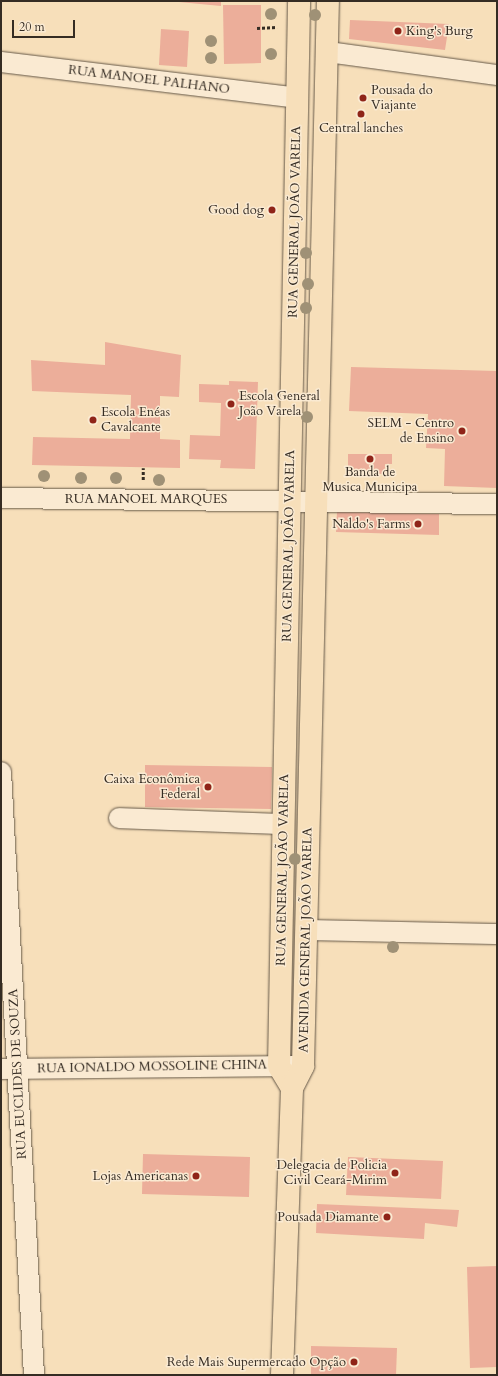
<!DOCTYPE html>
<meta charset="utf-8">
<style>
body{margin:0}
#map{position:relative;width:498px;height:1376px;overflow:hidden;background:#f7dfba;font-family:Cardo,serif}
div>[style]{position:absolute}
.building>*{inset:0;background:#ecae9a}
.path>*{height:2.5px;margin-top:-1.25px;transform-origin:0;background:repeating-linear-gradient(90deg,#352c23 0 3px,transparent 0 5px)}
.roads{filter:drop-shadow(0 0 1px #665949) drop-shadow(0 0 1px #665949)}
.minor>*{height:20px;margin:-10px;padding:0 10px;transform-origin:10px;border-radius:10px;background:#faead2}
.major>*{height:22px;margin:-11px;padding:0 11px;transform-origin:11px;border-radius:11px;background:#f7dfba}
.trees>*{width:12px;height:12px;margin:-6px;border-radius:50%;background:#9f9176}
.dots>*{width:11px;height:11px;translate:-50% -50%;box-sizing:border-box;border:2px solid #faead2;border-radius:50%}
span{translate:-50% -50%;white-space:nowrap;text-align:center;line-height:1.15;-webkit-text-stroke:3px #faead2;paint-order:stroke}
.poi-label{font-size:13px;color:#352c23}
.left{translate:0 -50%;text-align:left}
.right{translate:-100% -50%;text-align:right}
.street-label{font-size:13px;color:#352c23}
.frame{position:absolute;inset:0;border:2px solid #352c23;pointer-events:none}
.scale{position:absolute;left:12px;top:20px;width:63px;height:18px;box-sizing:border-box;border:2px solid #352c23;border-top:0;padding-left:5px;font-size:12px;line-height:14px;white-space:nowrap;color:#352c23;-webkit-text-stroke:3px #faead2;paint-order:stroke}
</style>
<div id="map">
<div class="building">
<i style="clip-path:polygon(179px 1px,221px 1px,221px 6px,179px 2px)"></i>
<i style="clip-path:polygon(223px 5px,261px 5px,261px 63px,224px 64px)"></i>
<i style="clip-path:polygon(350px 20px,449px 24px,445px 50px,349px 39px)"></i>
<i style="clip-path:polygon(161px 29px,189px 31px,187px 67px,159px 65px)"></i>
<i style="clip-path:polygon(105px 342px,181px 355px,179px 397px,160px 396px,160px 439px,180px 440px,180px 468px,32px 465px,33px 437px,130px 439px,131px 395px,32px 391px,31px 360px,105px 365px)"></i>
<i style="clip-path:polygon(351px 367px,497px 371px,497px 488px,444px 486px,445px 449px,426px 448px,428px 414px,349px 411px)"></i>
<i style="clip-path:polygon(229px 381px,258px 382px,255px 469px,220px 468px,221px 460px,189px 459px,190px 435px,220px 436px,221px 403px,199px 402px,199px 384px,229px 385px)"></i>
<i style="clip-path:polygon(348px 454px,392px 454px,392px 464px,385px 464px,385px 474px,348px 473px)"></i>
<i style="clip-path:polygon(337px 512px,439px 514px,439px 535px,336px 532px)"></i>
<i style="clip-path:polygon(145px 765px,272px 767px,271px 809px,145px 807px)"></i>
<i style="clip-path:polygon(143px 1154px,250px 1157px,249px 1197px,142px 1194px)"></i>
<i style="clip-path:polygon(348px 1157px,443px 1161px,441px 1199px,346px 1195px)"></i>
<i style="clip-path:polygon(317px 1204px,459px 1210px,457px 1227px,425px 1223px,424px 1239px,316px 1233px)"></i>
<i style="clip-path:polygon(497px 1266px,497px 1367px,470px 1368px,467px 1267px)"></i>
<i style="clip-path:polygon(311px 1346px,397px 1348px,396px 1375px,311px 1375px)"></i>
</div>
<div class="path">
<i style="left:257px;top:28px;width:20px;rotate:-3deg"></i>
<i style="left:143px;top:480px;width:12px;rotate:-90deg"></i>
</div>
<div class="roads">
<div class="minor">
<i style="left:328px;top:52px;width:171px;rotate:7.8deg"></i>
<i style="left:1px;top:62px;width:298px;rotate:6.9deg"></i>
<i style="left:1px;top:498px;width:496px;rotate:0.7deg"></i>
<i style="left:1px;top:772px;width:604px;rotate:86.87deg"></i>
<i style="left:119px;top:818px;width:165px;rotate:2.1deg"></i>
<i style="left:306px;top:930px;width:191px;rotate:1.2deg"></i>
<i style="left:1px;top:1069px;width:294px;rotate:-0.6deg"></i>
</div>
<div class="major">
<i style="left:292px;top:1088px;width:26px;rotate:-121deg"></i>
<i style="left:279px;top:1066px;width:1065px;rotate:-88.92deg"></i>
<i style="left:282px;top:1375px;width:287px;rotate:-88deg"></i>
<i style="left:292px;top:1088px;width:25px;rotate:-63deg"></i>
<i style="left:303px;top:1066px;width:1065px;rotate:-88.66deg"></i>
</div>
</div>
<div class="trees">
<i style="left:271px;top:14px"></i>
<i style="left:315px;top:15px"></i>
<i style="left:211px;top:41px"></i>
<i style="left:271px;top:54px"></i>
<i style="left:211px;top:58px"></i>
<i style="left:306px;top:253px"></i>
<i style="left:308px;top:284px"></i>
<i style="left:306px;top:308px"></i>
<i style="left:307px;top:417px"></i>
<i style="left:44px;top:476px"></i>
<i style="left:81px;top:478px"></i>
<i style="left:116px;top:478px"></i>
<i style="left:159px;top:480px"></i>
<i style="left:295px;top:859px"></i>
<i style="left:393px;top:947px"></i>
</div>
<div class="dots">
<i style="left:398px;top:31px;background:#8f2418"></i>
<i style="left:363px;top:98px;background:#8f2418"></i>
<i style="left:361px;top:114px;background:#8f2418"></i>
<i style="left:272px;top:210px;background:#8f2418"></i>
<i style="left:231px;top:404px;background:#8f2418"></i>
<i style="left:93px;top:420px;background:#8f2418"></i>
<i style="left:462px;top:431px;background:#8f2418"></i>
<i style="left:370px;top:459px;background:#8f2418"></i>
<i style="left:418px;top:524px;background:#8f2418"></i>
<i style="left:208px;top:787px;background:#8f2418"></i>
<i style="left:395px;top:1173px;background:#8f2418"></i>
<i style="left:196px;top:1176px;background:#8f2418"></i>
<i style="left:387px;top:1217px;background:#8f2418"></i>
<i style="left:354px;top:1362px;background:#8f2418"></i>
</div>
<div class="poi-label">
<span class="left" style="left:406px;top:31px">King's Burg</span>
<span class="left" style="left:371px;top:98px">Pousada do<br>Viajante</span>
<span style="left:361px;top:128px">Central lanches</span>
<span class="right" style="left:264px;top:210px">Good dog</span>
<span class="left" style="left:239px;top:404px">Escola General<br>João Varela</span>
<span class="left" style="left:101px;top:420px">Escola Enéas<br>Cavalcante</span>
<span class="right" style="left:454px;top:431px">SELM - Centro<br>de Ensino</span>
<span style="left:370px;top:480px">Banda de<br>Musica Municipa</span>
<span class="right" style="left:410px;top:524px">Naldo's Farms</span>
<span class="right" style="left:200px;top:787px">Caixa Econômica<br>Federal</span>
<span class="right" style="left:387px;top:1173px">Delegacia de Policia<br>Civil Ceará-Mirim</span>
<span class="right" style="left:188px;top:1176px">Lojas Americanas</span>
<span class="right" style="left:379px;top:1217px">Pousada Diamante</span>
<span class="right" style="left:346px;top:1362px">Rede Mais Supermercado Opção</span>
</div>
<div class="street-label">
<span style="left:149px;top:80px;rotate:7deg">RUA MANOEL PALHANO</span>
<span style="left:295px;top:222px;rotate:-89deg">RUA GENERAL JOÃO VARELA</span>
<span style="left:146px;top:499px">RUA MANOEL MARQUES</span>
<span style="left:289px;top:546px;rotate:-89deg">RUA GENERAL JOÃO VARELA</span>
<span style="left:283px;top:870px;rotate:-89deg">RUA GENERAL JOÃO VARELA</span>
<span style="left:306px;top:940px;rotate:-89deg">AVENIDA GENERAL JOÃO VARELA</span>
<span style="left:152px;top:1067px;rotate:-1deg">RUA IONALDO MOSSOLINE CHINA</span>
<span style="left:18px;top:1074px;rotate:-93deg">RUA EUCLIDES DE SOUZA</span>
</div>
<div class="frame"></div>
<div class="scale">20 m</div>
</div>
